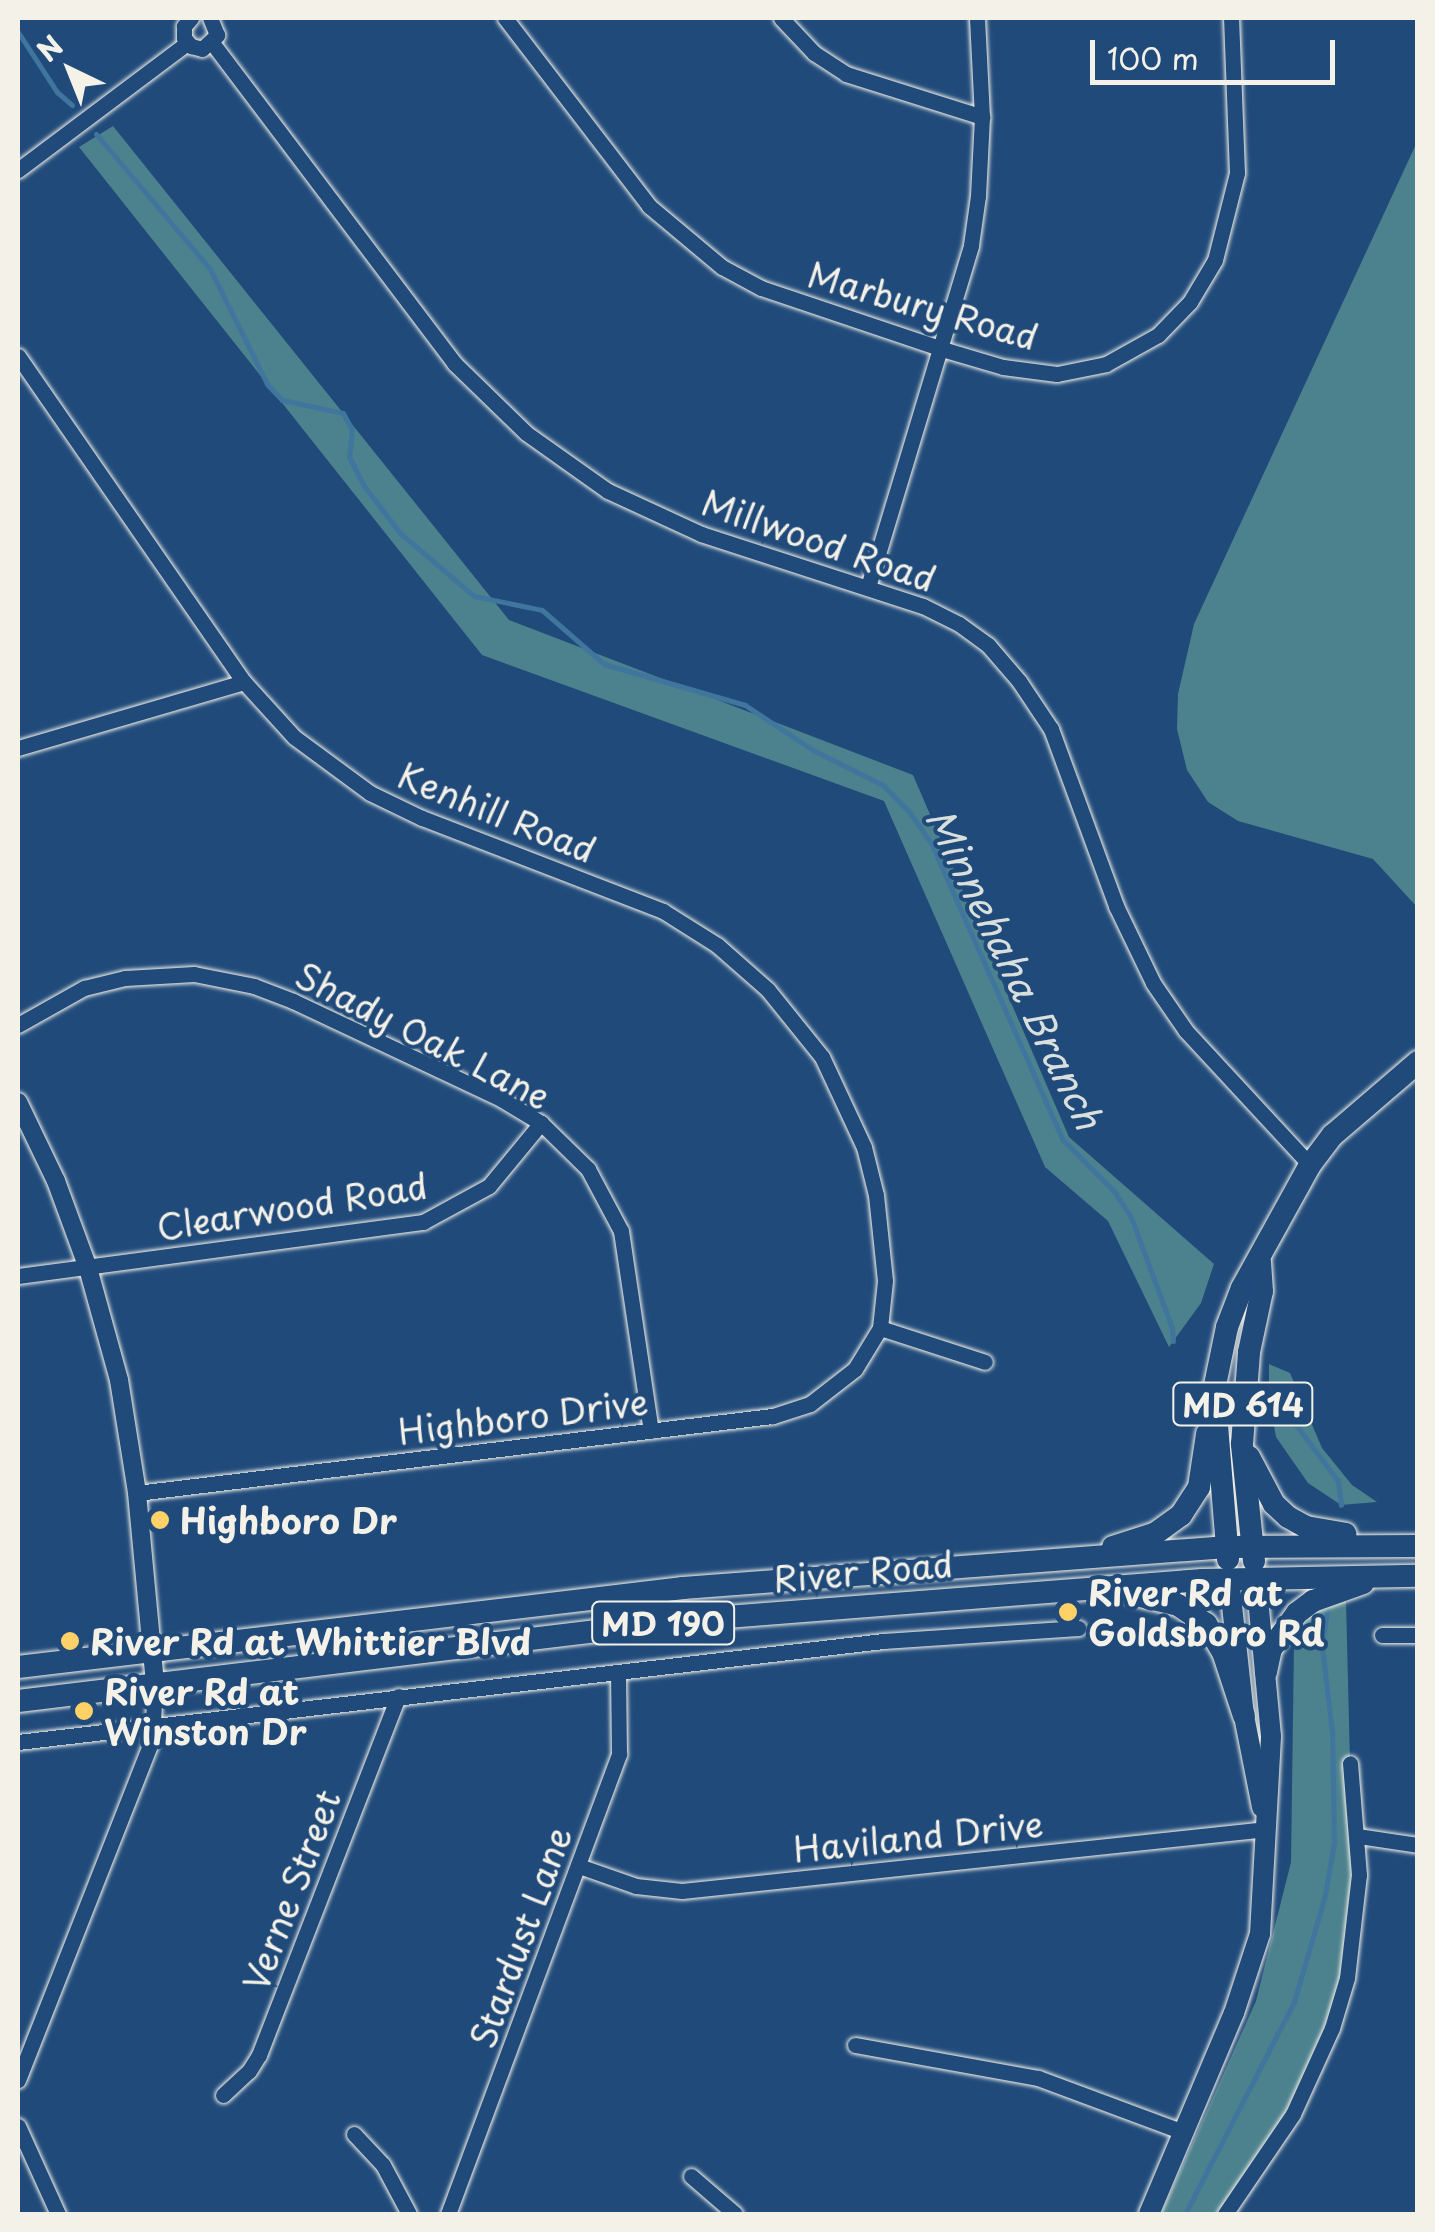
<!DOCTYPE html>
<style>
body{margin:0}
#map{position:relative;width:1435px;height:2232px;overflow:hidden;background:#1f4a7a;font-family:"Playpen Sans",sans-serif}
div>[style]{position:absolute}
.green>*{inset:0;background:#4c818e}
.stream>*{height:5px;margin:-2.5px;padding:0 2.5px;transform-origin:2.5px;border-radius:2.5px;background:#40769d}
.roads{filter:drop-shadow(0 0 2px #f4f1e8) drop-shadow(0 0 2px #f4f1e8)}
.minor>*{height:15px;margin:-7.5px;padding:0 7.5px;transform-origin:7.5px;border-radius:7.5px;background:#1f4a7a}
.tertiary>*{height:18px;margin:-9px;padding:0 9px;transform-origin:9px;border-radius:9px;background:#1f4a7a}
.secondary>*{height:20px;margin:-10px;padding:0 10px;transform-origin:10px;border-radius:10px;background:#1f4a7a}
.primary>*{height:22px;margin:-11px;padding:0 11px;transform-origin:11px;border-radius:11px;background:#1f4a7a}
.dots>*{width:28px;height:28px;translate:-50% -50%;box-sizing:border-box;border:5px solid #1f4a7a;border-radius:50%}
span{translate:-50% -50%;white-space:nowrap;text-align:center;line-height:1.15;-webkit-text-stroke:8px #1f4a7a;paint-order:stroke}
.shield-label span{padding:2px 8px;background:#1f4a7a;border:2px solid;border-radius:8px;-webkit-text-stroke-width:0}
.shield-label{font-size:32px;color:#f4f1e8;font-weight:700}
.street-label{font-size:35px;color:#f4f1e8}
.poi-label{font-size:35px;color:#f4f1e8;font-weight:700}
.left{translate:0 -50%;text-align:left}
.water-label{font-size:38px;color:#d9dfdd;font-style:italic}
.frame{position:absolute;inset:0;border:20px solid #f4f1e8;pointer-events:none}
.north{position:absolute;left:20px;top:20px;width:100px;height:100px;-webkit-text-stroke:8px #1f4a7a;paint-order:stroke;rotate:317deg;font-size:28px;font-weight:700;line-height:40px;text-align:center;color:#f4f1e8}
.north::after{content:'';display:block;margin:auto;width:35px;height:45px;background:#f4f1e8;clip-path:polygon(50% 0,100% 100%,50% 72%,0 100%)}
.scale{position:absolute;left:1090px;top:40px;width:245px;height:45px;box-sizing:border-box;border:5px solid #f4f1e8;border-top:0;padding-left:12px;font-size:30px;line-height:35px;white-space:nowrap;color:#f4f1e8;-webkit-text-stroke:8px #1f4a7a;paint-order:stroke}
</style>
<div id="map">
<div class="green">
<i style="clip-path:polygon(113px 126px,509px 620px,913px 775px,1069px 1137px,1214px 1264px,1201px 1303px,1169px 1347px,1108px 1221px,1045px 1167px,884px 801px,482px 655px,79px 147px)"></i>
<i style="clip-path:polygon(1417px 142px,1417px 907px,1373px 859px,1238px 821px,1208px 802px,1187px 770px,1177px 729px,1178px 694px,1194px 624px)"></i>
<i style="clip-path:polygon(1269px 1364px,1290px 1373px,1322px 1448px,1352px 1485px,1377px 1502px,1341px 1505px,1308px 1483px,1276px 1437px,1269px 1399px)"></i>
<i style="clip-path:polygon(1346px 1600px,1350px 1763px,1358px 1836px,1347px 1978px,1293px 2114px,1225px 2214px,1161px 2214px,1256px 2001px,1291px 1862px,1294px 1641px,1312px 1614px)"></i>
</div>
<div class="stream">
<i style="left:18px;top:32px;width:72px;rotate:57deg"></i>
<i style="left:57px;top:92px;width:20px;rotate:41deg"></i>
<i style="left:96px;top:134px;width:177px;rotate:49.8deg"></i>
<i style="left:210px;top:269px;width:128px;rotate:63.6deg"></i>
<i style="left:267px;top:384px;width:22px;rotate:47deg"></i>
<i style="left:282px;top:400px;width:62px;rotate:12deg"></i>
<i style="left:343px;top:413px;width:19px;rotate:62deg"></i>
<i style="left:352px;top:430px;width:27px;rotate:96deg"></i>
<i style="left:349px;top:457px;width:33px;rotate:63deg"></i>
<i style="left:364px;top:486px;width:59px;rotate:52.5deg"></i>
<i style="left:400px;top:533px;width:97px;rotate:40.4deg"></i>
<i style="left:474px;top:596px;width:69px;rotate:11.6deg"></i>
<i style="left:542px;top:610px;width:82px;rotate:41.1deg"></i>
<i style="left:604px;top:664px;width:147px;rotate:16.2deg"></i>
<i style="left:745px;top:705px;width:82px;rotate:33.5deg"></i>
<i style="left:813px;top:750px;width:78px;rotate:26.6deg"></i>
<i style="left:883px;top:785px;width:39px;rotate:46deg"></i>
<i style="left:910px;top:813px;width:39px;rotate:55deg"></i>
<i style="left:932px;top:845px;width:323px;rotate:66.1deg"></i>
<i style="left:1063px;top:1140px;width:72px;rotate:45deg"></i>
<i style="left:1114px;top:1191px;width:31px;rotate:57deg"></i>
<i style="left:1131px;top:1217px;width:118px;rotate:69.7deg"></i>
<i style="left:1172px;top:1328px;width:13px;rotate:86deg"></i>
<i style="left:1281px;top:1405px;width:95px;rotate:53.1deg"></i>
<i style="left:1338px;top:1481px;width:24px;rotate:83deg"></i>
<i style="left:1185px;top:2214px;width:238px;rotate:-62.8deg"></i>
<i style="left:1294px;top:2002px;width:111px;rotate:-73.8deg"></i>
<i style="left:1325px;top:1895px;width:54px;rotate:-80.4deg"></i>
<i style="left:1334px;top:1842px;width:110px;rotate:-91deg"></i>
<i style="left:1332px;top:1732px;width:86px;rotate:-96.7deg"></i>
<i style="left:1322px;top:1647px;width:43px;rotate:-82.1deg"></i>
</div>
<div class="roads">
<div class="minor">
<i style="left:191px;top:18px;width:11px;rotate:131deg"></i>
<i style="left:184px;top:26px;width:12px;rotate:90deg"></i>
<i style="left:184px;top:38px;width:11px;rotate:49deg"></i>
<i style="left:191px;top:46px;width:11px;rotate:15deg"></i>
<i style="left:202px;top:49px;width:21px;rotate:-43deg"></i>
<i style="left:217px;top:35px;width:18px;rotate:-112deg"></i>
<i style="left:505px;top:18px;width:237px;rotate:52.5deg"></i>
<i style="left:649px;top:206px;width:95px;rotate:39.9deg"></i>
<i style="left:722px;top:267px;width:44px;rotate:28.3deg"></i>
<i style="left:761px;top:288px;width:191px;rotate:18.6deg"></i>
<i style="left:942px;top:349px;width:64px;rotate:16.4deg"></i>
<i style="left:1003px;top:367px;width:54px;rotate:7.4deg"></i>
<i style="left:1057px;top:374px;width:50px;rotate:-11.5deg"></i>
<i style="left:1106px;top:364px;width:60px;rotate:-29.1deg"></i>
<i style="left:1158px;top:335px;width:46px;rotate:-45.9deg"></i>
<i style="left:1190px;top:302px;width:49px;rotate:-59.2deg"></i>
<i style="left:1215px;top:260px;width:90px;rotate:-75.8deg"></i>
<i style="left:1237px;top:173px;width:155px;rotate:-92.2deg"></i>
<i style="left:781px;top:18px;width:48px;rotate:46.7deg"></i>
<i style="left:814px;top:53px;width:38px;rotate:33deg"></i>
<i style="left:846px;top:74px;width:143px;rotate:17.5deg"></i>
<i style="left:213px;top:44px;width:400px;rotate:52.9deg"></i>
<i style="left:454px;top:363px;width:100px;rotate:44.2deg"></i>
<i style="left:526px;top:433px;width:100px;rotate:35.3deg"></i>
<i style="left:608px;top:491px;width:102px;rotate:24.8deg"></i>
<i style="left:701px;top:534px;width:233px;rotate:18deg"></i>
<i style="left:923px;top:606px;width:40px;rotate:26.6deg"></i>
<i style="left:959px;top:624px;width:36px;rotate:36deg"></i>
<i style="left:988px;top:645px;width:48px;rotate:49.3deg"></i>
<i style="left:1019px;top:681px;width:58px;rotate:56.3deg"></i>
<i style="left:1051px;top:729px;width:189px;rotate:69.8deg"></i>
<i style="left:1116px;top:906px;width:85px;rotate:64.3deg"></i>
<i style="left:1153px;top:983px;width:58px;rotate:55.5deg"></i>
<i style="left:1186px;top:1031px;width:183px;rotate:47.2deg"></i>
<i style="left:18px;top:170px;width:211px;rotate:-36.9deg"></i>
<i style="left:18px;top:356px;width:397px;rotate:55.3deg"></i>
<i style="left:244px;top:682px;width:74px;rotate:47.7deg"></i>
<i style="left:294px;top:737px;width:94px;rotate:36.4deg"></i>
<i style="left:370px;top:793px;width:58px;rotate:25.7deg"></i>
<i style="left:422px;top:818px;width:258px;rotate:21.1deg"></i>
<i style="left:663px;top:911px;width:64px;rotate:32.2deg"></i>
<i style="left:717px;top:945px;width:68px;rotate:41.4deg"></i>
<i style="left:768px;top:990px;width:86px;rotate:51.1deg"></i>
<i style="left:822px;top:1057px;width:99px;rotate:65deg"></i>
<i style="left:864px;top:1147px;width:49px;rotate:76deg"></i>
<i style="left:876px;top:1195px;width:86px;rotate:84deg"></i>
<i style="left:885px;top:1281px;width:47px;rotate:96.1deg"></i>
<i style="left:880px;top:1328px;width:48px;rotate:121.4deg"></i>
<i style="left:855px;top:1369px;width:57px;rotate:142.1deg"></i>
<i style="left:810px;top:1404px;width:40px;rotate:162deg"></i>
<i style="left:772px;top:1416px;width:640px;rotate:173.09deg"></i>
<i style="left:868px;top:587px;width:357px;rotate:-73.2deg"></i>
<i style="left:971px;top:245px;width:49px;rotate:-81.9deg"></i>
<i style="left:978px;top:196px;width:79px;rotate:-87.1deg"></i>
<i style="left:982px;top:117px;width:99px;rotate:-92.9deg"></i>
<i style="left:18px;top:748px;width:235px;rotate:-16.3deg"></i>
<i style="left:18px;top:1025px;width:76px;rotate:-29.3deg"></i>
<i style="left:84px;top:988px;width:42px;rotate:-13.7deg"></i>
<i style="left:125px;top:978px;width:69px;rotate:-3.3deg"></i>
<i style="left:194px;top:974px;width:61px;rotate:11.3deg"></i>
<i style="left:254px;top:986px;width:42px;rotate:21deg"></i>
<i style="left:293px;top:1001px;width:230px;rotate:25.2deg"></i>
<i style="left:501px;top:1099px;width:47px;rotate:31deg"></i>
<i style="left:541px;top:1123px;width:66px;rotate:44.4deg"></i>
<i style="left:588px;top:1169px;width:70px;rotate:62deg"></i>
<i style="left:621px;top:1231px;width:202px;rotate:81.5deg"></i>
<i style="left:18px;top:1276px;width:409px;rotate:-7.6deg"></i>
<i style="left:423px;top:1222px;width:75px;rotate:-28.6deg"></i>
<i style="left:489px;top:1186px;width:82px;rotate:-50.5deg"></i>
<i style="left:880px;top:1328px;width:110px;rotate:17.9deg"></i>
<i style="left:1382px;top:1635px;width:36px"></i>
<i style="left:18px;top:1742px;width:871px;rotate:-6.66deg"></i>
<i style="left:883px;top:1641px;width:196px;rotate:-3.8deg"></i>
<i style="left:1358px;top:1836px;width:61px;rotate:8.5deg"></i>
<i style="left:579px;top:1866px;width:60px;rotate:19.3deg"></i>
<i style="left:636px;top:1886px;width:46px;rotate:6.2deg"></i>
<i style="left:682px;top:1891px;width:588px;rotate:-6.05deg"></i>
<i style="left:855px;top:2045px;width:186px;rotate:10.2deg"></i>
<i style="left:1038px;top:2078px;width:155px;rotate:20.4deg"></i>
<i style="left:18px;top:2080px;width:365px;rotate:-68.5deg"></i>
<i style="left:152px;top:1740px;width:56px;rotate:-86.9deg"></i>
<i style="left:223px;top:2095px;width:35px;rotate:-43deg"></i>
<i style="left:249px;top:2071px;width:19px;rotate:-58deg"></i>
<i style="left:259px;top:2055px;width:385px;rotate:-68.8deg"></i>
<i style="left:18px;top:2126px;width:97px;rotate:65.6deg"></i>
<i style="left:354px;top:2134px;width:42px;rotate:46.9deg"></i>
<i style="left:383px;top:2165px;width:55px;rotate:62deg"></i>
<i style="left:691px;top:2176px;width:58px;rotate:40.8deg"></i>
<i style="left:448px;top:2214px;width:491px;rotate:-69.6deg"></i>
<i style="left:619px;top:1754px;width:79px;rotate:-90.7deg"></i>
<i style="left:1225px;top:2214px;width:121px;rotate:-55.8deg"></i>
<i style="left:1293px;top:2114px;width:94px;rotate:-65.6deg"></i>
<i style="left:1332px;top:2028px;width:52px;rotate:-73.3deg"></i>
<i style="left:1347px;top:1978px;width:104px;rotate:-83.4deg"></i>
<i style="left:1359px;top:1875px;width:112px;rotate:-94.6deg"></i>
</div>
<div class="tertiary">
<i style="left:18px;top:1102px;width:88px;rotate:64.3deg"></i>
<i style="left:56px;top:1181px;width:93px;rotate:69.8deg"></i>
<i style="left:88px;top:1268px;width:116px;rotate:74.5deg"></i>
<i style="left:119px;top:1380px;width:114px;rotate:80.9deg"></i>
<i style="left:137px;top:1493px;width:192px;rotate:84.6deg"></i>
</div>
<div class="secondary">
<i style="left:1229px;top:1578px;width:139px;rotate:83.8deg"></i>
<i style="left:1244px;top:1716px;width:93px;rotate:78.8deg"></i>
<i style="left:1149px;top:2214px;width:218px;rotate:-67.1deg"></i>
<i style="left:1234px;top:2013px;width:83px;rotate:-71.8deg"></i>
<i style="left:1260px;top:1934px;width:198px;rotate:-86.8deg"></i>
<i style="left:1271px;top:1736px;width:160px;rotate:-95.4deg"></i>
</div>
<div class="primary">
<i style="left:1249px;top:1457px;width:53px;rotate:62deg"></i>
<i style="left:1274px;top:1504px;width:19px;rotate:43deg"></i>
<i style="left:1288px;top:1517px;width:21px;rotate:29deg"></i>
<i style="left:1306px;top:1527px;width:40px;rotate:10deg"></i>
<i style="left:1113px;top:1547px;width:45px;rotate:-18deg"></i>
<i style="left:1156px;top:1533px;width:31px;rotate:-36deg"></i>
<i style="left:1181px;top:1515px;width:33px;rotate:-57deg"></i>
<i style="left:1199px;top:1487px;width:54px;rotate:-81.4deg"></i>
<i style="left:1228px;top:1559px;width:170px;rotate:-94.7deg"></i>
<i style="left:1214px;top:1390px;width:64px;rotate:-78.3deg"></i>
<i style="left:1227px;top:1327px;width:42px;rotate:-69deg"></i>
<i style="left:1242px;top:1288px;width:141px;rotate:-61.1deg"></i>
<i style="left:1310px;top:1165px;width:38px;rotate:-53deg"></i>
<i style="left:1333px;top:1135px;width:112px;rotate:-40.7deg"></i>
<i style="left:1254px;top:1561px;width:118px;rotate:-95.9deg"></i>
<i style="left:1242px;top:1444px;width:92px;rotate:-85.6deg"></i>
<i style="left:1249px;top:1352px;width:62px;rotate:-78deg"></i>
<i style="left:1262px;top:1291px;width:29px;rotate:-94deg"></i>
<i style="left:1132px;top:1594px;width:47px;rotate:13.4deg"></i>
<i style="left:1178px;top:1605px;width:34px;rotate:34deg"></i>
<i style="left:1206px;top:1624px;width:33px;rotate:59deg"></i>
<i style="left:1223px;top:1652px;width:67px;rotate:71.8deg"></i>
<i style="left:18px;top:1667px;width:670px;rotate:-6.77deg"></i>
<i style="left:683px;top:1588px;width:546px;rotate:-4.31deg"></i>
<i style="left:1227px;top:1547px;width:191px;rotate:-0.3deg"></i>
<i style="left:1266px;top:1672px;width:24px;rotate:-78deg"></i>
<i style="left:1271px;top:1649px;width:44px;rotate:-54.2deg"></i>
<i style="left:1297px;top:1613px;width:20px;rotate:-37deg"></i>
<i style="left:1313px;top:1601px;width:53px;rotate:-19.8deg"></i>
<i style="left:18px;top:1701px;width:675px;rotate:-6.89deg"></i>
<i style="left:688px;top:1620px;width:516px;rotate:-4.45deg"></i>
<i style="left:1202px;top:1580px;width:216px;rotate:-1.1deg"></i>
</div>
</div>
<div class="dots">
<i style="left:160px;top:1520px;background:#ffd166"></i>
<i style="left:1068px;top:1612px;background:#ffd166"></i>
<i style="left:70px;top:1641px;background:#ffd166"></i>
<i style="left:84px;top:1711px;background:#ffd166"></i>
</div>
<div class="shield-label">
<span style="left:1243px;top:1404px">MD 614</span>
<span style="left:663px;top:1623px">MD 190</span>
</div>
<div class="street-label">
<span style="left:923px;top:305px;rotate:16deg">Marbury Road</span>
<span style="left:819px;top:540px;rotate:19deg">Millwood Road</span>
<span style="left:497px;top:812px;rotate:22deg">Kenhill Road</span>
<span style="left:423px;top:1035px;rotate:27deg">Shady Oak Lane</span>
<span style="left:292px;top:1206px;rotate:-9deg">Clearwood Road</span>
<span style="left:523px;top:1416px;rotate:-7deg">Highboro Drive</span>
<span style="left:863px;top:1571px;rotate:-5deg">River Road</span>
<span style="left:918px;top:1836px;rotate:-6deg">Haviland Drive</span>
<span style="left:291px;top:1890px;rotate:-69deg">Verne Street</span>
<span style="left:520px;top:1937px;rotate:-70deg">Stardust Lane</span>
</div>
<div class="poi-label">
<span class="left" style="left:180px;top:1520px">Highboro Dr</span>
<span class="left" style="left:1088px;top:1612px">River Rd at<br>Goldsboro Rd</span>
<span class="left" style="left:90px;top:1641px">River Rd at Whittier Blvd</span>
<span class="left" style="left:104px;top:1711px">River Rd at<br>Winston Dr</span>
</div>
<div class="water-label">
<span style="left:1015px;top:968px;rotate:64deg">Minnehaha Branch</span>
</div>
<div class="frame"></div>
<div class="north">N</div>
<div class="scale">100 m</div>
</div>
